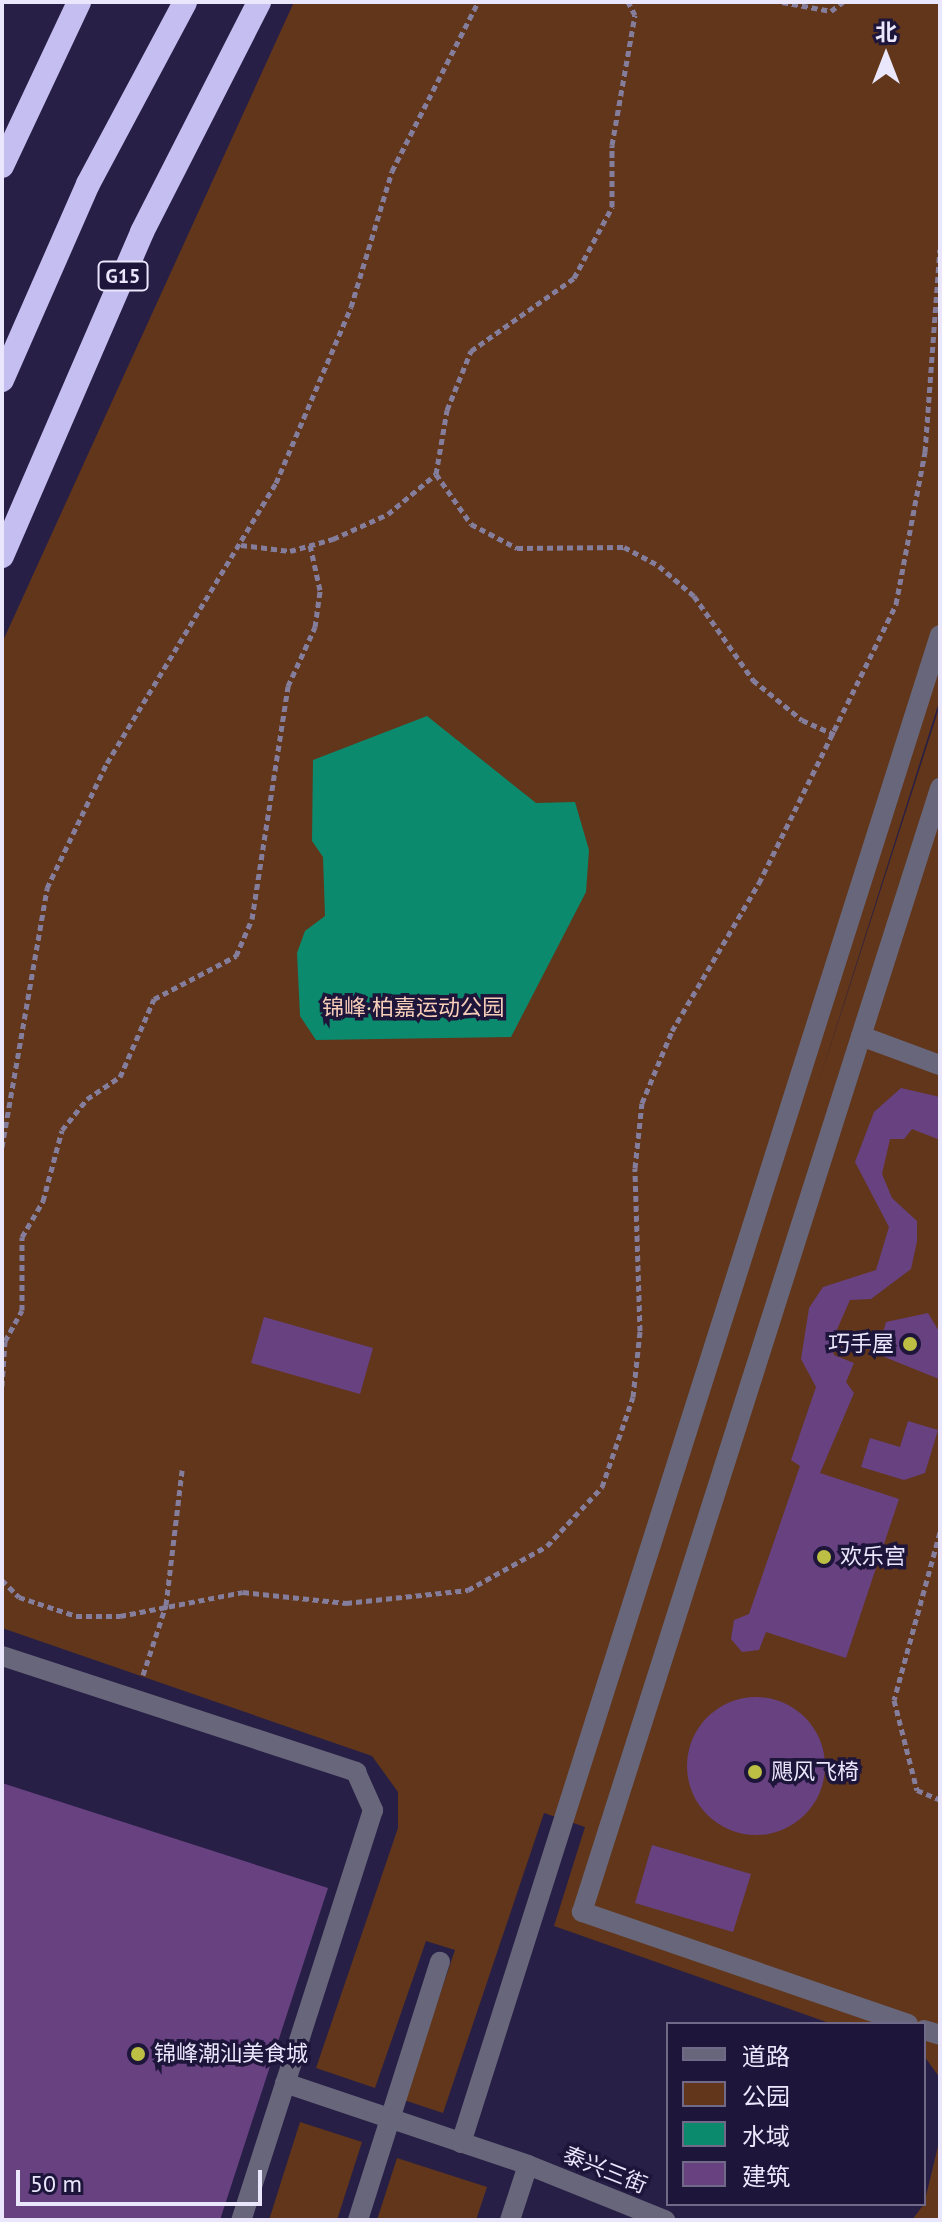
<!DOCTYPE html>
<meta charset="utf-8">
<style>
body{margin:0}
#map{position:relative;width:942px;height:2222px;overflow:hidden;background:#271f45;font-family:"PT Sans","Noto Sans SC",sans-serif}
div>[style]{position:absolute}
.green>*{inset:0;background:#61361b}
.water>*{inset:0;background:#0c8a6d}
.building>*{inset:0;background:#684181}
.round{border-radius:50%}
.path>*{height:5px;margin-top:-2.5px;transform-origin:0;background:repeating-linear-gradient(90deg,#847e9c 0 6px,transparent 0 10px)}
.service>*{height:20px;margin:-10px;padding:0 10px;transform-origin:10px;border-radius:10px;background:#68667a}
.pedestrian>*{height:20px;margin:-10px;padding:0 10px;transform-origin:10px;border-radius:10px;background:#68667a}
.tertiary>*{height:20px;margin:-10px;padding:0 10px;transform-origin:10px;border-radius:10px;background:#68667a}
.motorway>*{height:24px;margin:-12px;padding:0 12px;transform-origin:12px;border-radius:12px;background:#c5bef0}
.dots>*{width:22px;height:22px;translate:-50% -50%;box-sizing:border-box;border:4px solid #1e153b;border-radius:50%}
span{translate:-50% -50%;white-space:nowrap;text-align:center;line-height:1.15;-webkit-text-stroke:7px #1e153b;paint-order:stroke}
.shield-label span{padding:2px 6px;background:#1e153b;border:2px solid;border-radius:6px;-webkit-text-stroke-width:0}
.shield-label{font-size:20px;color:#eae7fc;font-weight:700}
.park-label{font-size:22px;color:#f7ceb8}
.poi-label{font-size:22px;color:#eae7fc}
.right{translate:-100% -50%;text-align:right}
.left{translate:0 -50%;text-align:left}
.street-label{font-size:22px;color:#eae7fc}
.frame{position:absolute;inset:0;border:4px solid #eae7fc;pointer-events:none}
.legend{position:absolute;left:666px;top:2022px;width:260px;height:184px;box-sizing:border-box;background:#1e153b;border:2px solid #706988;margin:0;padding:10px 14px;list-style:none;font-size:24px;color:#eae7fc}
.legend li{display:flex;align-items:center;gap:16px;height:40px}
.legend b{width:40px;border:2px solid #706988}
.north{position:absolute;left:846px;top:16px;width:80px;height:80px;-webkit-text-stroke:6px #1e153b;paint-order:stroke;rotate:0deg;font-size:22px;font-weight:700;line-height:32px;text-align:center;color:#eae7fc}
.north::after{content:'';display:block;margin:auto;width:28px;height:36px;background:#eae7fc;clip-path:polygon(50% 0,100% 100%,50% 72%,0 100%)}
.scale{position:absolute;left:16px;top:2170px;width:246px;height:36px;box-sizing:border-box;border:4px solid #eae7fc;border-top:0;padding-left:10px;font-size:24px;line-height:28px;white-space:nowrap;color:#eae7fc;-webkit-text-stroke:6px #1e153b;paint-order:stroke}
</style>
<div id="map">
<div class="green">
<i style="clip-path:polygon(294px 2px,940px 2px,940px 699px,818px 1085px,940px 705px,940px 2078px,924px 2056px,924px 2024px,832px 2024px,554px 1926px,585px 1827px,544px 1813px,443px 2113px,404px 2100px,455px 1950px,426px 1941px,375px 2088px,316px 2068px,398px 1828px,398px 1792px,372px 1756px,2px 1628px,2px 643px)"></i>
<i style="clip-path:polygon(300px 2122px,362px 2142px,337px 2220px,269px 2220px)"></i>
<i style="clip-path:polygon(940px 2138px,940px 2220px,912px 2220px,924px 2204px)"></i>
<i style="clip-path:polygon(397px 2158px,487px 2187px,476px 2220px,377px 2220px)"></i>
</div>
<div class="water">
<i style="clip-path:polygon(427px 716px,536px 803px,575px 802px,589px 850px,586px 892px,511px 1037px,316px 1040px,300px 1016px,297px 953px,305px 931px,325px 916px,323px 857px,312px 841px,313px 760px)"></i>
</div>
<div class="building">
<i style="clip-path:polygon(901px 1088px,940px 1097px,940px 1140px,912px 1129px,904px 1139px,890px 1139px,882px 1174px,892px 1198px,917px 1221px,917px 1241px,911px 1269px,871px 1299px,850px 1300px,831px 1343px,834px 1355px,854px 1363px,846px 1382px,854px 1393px,820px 1473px,899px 1499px,846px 1658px,766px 1632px,759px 1650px,742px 1652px,731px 1639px,734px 1620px,749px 1614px,800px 1466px,791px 1460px,816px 1387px,801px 1359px,809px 1308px,823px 1287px,876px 1270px,889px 1227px,855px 1162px,874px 1112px)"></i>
<i style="clip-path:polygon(928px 1313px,940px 1333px,939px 1379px,877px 1354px,886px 1322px)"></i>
<i style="clip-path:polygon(264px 1317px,373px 1348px,360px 1394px,251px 1363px)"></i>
<i style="clip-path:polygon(908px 1421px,938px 1430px,925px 1473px,904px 1480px,861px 1467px,870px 1438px,900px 1447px)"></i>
<i class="round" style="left:687px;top:1697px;width:138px;height:138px"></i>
<i style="clip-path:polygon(2px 1783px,328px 1888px,220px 2220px,2px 2220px)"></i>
<i style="clip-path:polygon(652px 1845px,751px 1874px,733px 1932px,635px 1903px)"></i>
</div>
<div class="path">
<i style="left:782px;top:2px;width:50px;rotate:10.4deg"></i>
<i style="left:831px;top:11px;width:15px;rotate:-37deg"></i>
<i style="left:436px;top:474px;width:61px;rotate:55deg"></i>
<i style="left:471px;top:524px;width:52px;rotate:27.6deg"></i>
<i style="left:517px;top:548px;width:107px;rotate:-0.5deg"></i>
<i style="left:624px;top:547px;width:40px;rotate:28deg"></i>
<i style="left:659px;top:566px;width:46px;rotate:40.6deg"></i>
<i style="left:694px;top:596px;width:103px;rotate:54.9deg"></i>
<i style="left:753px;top:680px;width:63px;rotate:39.2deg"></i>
<i style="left:802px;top:720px;width:36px;rotate:24deg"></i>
<i style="left:241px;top:545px;width:49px;rotate:7deg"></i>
<i style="left:290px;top:551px;width:45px;rotate:-15.6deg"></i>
<i style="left:333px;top:539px;width:60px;rotate:-24.4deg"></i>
<i style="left:388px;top:514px;width:62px;rotate:-39.8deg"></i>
<i style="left:436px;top:474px;width:65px;rotate:-80.2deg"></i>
<i style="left:447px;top:410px;width:64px;rotate:-67.9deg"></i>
<i style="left:471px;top:351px;width:126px;rotate:-35.3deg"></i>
<i style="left:574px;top:278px;width:81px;rotate:-61.8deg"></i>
<i style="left:612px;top:207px;width:62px;rotate:-90deg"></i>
<i style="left:612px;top:145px;width:132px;rotate:-80deg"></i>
<i style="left:635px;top:15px;width:15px;rotate:-118deg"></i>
<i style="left:2px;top:1147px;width:263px;rotate:-80.1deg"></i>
<i style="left:47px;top:888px;width:139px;rotate:-64.4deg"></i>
<i style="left:107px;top:763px;width:327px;rotate:-58.9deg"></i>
<i style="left:276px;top:483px;width:191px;rotate:-66.9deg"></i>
<i style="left:351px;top:307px;width:142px;rotate:-73.2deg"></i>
<i style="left:392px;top:171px;width:190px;rotate:-63deg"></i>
<i style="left:2px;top:1386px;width:45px;rotate:-86.2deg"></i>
<i style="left:5px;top:1341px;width:35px;rotate:-61deg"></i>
<i style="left:22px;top:1310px;width:73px;rotate:-90deg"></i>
<i style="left:22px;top:1237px;width:42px;rotate:-59.7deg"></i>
<i style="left:43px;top:1201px;width:73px;rotate:-75deg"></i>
<i style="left:62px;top:1130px;width:40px;rotate:-51deg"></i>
<i style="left:87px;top:1099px;width:40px;rotate:-34deg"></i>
<i style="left:120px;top:1077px;width:85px;rotate:-66.4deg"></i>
<i style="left:154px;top:999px;width:93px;rotate:-27.7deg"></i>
<i style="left:236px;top:956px;width:40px;rotate:-66.6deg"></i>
<i style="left:252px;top:919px;width:236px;rotate:-81.2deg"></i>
<i style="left:288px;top:686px;width:65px;rotate:-65.4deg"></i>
<i style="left:315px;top:627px;width:37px;rotate:-82deg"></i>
<i style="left:320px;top:590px;width:46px;rotate:-102.5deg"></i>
<i style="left:940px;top:1532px;width:174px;rotate:105.3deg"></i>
<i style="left:894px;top:1700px;width:93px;rotate:75.7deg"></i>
<i style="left:917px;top:1790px;width:25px;rotate:23deg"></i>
<i style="left:2px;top:1580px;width:24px;rotate:45deg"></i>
<i style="left:19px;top:1597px;width:60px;rotate:18.4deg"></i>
<i style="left:76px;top:1616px;width:44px"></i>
<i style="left:120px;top:1616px;width:125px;rotate:-11deg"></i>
<i style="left:243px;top:1592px;width:104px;rotate:6.1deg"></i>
<i style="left:346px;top:1603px;width:123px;rotate:-6.1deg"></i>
<i style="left:468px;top:1590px;width:90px;rotate:-29.1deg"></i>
<i style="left:547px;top:1546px;width:81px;rotate:-47deg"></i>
<i style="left:602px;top:1487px;width:95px;rotate:-71deg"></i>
<i style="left:633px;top:1397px;width:66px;rotate:-83.9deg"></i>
<i style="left:640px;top:1331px;width:163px;rotate:-91.8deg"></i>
<i style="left:635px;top:1168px;width:65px;rotate:-83.9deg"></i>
<i style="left:642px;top:1103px;width:78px;rotate:-67.4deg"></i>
<i style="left:672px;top:1031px;width:172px;rotate:-59.6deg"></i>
<i style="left:759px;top:883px;width:311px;rotate:-63.8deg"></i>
<i style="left:896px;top:604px;width:155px;rotate:-79.2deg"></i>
<i style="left:925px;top:452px;width:203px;rotate:-85.8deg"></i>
<i style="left:143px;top:1675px;width:74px;rotate:-71.8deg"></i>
<i style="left:166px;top:1605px;width:136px;rotate:-83.2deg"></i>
</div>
<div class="service">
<i style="left:2px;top:1656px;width:373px;rotate:18.1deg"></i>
<i style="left:356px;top:1772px;width:42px;rotate:65.9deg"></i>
<i style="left:373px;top:1810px;width:431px;rotate:107.8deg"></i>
<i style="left:908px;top:2024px;width:345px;rotate:-161deg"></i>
<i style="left:582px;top:1912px;width:1180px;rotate:-72.33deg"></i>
<i style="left:924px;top:2030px;width:17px;rotate:17deg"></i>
<i style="left:285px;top:2083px;width:256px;rotate:18.6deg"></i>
<i style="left:528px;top:2165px;width:58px;rotate:108.1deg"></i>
<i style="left:461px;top:2143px;width:1582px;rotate:-72.38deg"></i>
<i style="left:358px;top:2220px;width:271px;rotate:-72.4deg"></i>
</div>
<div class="pedestrian">
<i style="left:861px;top:1036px;width:84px;rotate:20.2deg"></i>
</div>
<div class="tertiary">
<i style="left:528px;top:2165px;width:148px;rotate:21.9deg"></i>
</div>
<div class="motorway">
<i style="left:2px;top:166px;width:181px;rotate:-64.8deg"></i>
<i style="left:2px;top:380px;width:214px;rotate:-66.3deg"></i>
<i style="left:88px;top:184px;width:206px;rotate:-61.9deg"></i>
<i style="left:2px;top:556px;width:353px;rotate:-66.6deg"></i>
<i style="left:142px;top:232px;width:258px;rotate:-63deg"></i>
</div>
<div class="dots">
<i style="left:910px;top:1344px;background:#bcbf44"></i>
<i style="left:824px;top:1557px;background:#bcbf44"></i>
<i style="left:755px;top:1772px;background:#bcbf44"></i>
<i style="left:138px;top:2054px;background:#bcbf44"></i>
</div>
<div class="shield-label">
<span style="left:123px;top:276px">G15</span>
</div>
<div class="park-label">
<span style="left:413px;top:1008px">锦峰·柏嘉运动公园</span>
</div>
<div class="poi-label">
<span class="right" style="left:894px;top:1344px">巧手屋</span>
<span class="left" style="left:840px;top:1557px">欢乐宫</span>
<span class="left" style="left:771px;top:1772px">飓风飞椅</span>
<span class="left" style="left:154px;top:2054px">锦峰潮汕美食城</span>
</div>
<div class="street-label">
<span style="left:605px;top:2170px;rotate:22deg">泰兴三街</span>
</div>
<div class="frame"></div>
<ul class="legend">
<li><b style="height:10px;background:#68667a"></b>道路</li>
<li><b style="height:22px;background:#61361b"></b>公园</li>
<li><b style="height:22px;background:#0c8a6d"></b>水域</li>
<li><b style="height:22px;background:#684181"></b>建筑</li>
</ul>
<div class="north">北</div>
<div class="scale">50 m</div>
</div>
